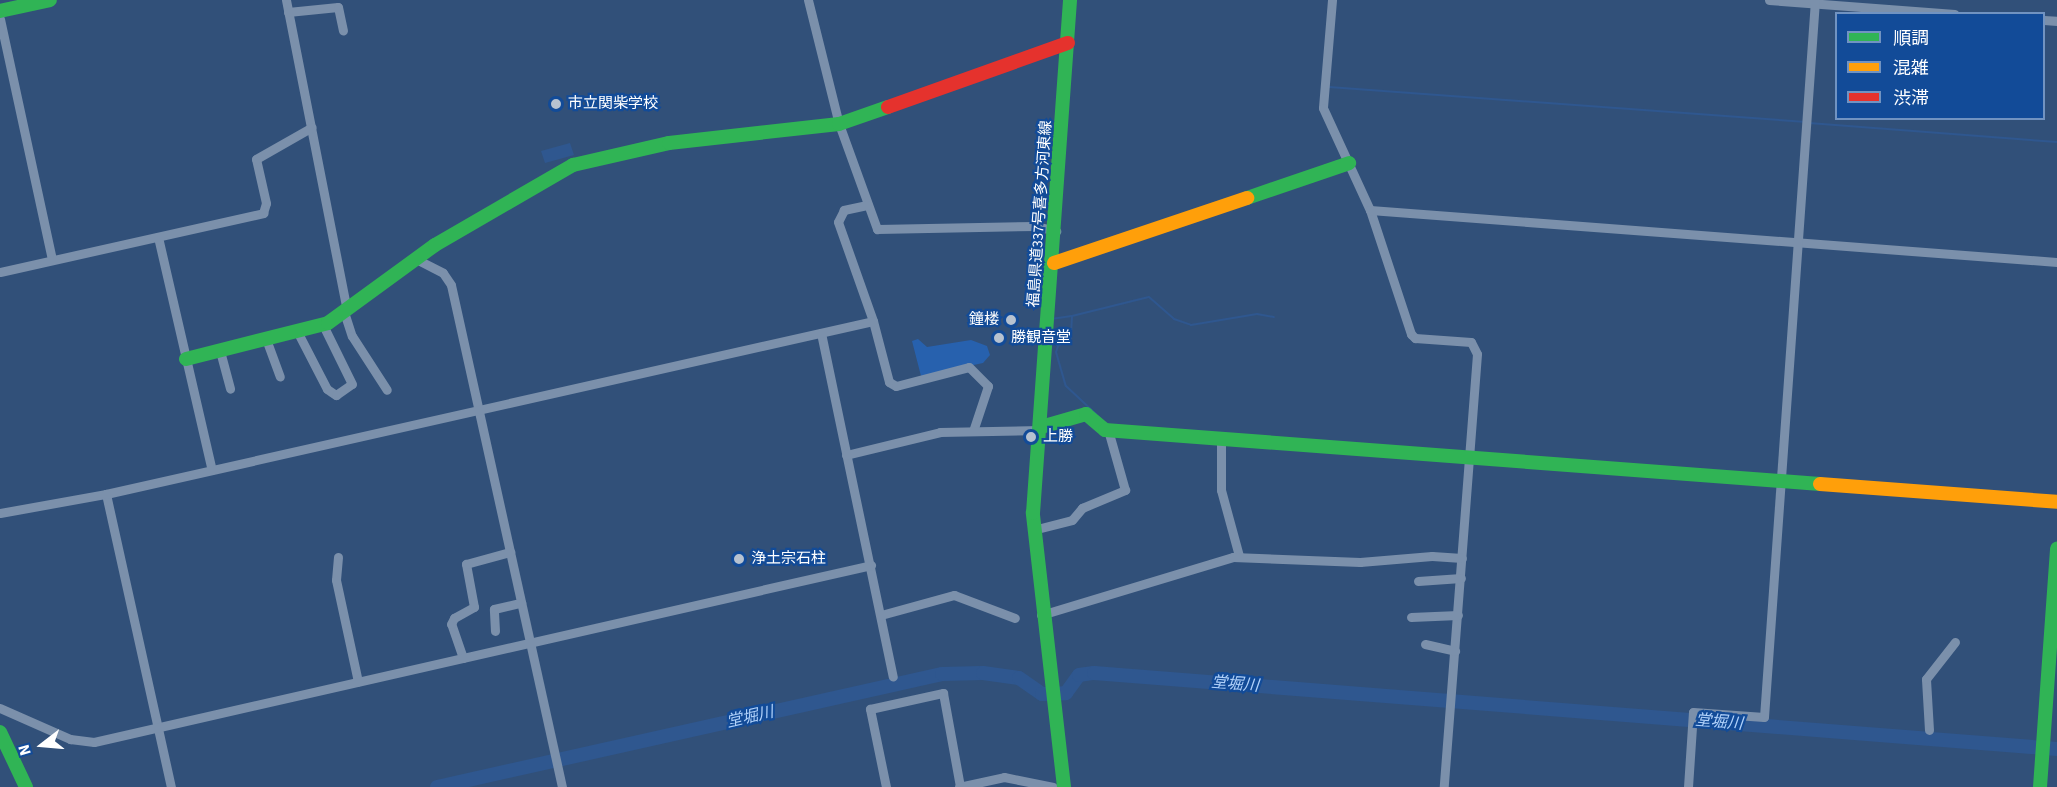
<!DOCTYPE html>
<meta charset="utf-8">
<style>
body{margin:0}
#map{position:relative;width:2057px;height:787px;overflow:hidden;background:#315079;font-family:"Source Sans 3","Noto Sans JP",sans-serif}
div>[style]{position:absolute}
.green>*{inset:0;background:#2761ae}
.water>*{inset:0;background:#2f578f}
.stream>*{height:2px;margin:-1px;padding:0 1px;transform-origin:1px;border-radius:1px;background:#2f578f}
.river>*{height:14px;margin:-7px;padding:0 7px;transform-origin:7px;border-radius:7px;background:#2f578f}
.street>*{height:9px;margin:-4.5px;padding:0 4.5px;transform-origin:4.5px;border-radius:4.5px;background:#7b90ab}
.fast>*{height:14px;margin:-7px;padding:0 7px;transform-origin:7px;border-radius:7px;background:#30b455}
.slow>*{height:14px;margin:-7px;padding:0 7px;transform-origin:7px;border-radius:7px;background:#ff9f0a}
.jam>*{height:14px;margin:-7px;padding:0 7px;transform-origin:7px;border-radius:7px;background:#e5322d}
.dots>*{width:16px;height:16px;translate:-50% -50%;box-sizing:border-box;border:3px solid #124b98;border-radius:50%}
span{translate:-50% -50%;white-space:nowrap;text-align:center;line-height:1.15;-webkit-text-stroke:4.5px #124b98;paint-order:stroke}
.poi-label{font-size:15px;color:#fff}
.left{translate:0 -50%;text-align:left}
.right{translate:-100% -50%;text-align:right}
.street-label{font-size:15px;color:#fff}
.water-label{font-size:16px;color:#b0d1fa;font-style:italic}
.legend{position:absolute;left:1835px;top:12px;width:210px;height:108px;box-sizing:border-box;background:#124b98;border:2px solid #7193c1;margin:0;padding:8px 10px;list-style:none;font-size:18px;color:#fff}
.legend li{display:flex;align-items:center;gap:12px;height:30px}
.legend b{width:30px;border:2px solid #7193c1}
.north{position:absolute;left:12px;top:715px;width:60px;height:60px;-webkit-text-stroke:4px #124b98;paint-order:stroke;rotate:254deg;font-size:16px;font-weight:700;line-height:24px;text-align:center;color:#fff}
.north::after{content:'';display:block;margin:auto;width:21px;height:27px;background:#fff;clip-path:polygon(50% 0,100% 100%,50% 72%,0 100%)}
</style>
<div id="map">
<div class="green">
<i style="clip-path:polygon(918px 339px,927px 347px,971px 340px,987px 346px,990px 355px,983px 363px,921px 376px,912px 341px)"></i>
</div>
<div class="water">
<i style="clip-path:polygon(570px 143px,574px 155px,545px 163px,541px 151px)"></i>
</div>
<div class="stream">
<i style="left:1329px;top:87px;width:475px;rotate:4.2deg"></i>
<i style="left:1809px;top:123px;width:249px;rotate:4.4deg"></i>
<i style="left:1072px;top:316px;width:79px;rotate:-13.9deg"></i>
<i style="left:1149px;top:297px;width:33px;rotate:41deg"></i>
<i style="left:1174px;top:319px;width:18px;rotate:19deg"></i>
<i style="left:1191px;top:325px;width:67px;rotate:-9.5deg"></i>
<i style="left:1257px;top:314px;width:17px;rotate:10deg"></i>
<i style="left:1051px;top:319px;width:21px;rotate:-8deg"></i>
<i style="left:1072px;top:316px;width:22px;rotate:93deg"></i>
<i style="left:1071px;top:338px;width:15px;rotate:148deg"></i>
<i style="left:1058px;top:346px;width:6px;rotate:108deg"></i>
<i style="left:1056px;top:352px;width:35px;rotate:74deg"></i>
<i style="left:1066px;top:386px;width:41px;rotate:43deg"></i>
<i style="left:1052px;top:339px;width:9px;rotate:49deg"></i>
</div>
<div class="river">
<i style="left:437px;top:787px;width:517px;rotate:-12.61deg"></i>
<i style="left:942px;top:674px;width:41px;rotate:-1.4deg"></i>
<i style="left:983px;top:673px;width:36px;rotate:8deg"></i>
<i style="left:1019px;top:678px;width:28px;rotate:35deg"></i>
<i style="left:1042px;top:694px;width:24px;rotate:-2deg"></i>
<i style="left:1066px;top:693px;width:22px;rotate:-54deg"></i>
<i style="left:1079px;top:675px;width:15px;rotate:-8deg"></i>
<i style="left:1094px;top:673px;width:966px;rotate:4.51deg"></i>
</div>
<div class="street">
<i style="left:286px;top:0;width:316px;rotate:78.9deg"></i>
<i style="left:808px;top:0;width:128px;rotate:76deg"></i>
<i style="left:839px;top:124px;width:112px;rotate:70.1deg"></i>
<i style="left:877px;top:229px;width:159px;rotate:-1.1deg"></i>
<i style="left:1036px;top:226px;width:21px;rotate:14deg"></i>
<i style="left:1332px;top:0;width:108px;rotate:94.8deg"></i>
<i style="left:1323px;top:108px;width:112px;rotate:65.3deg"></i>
<i style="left:1370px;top:210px;width:131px;rotate:71.7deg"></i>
<i style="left:1411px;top:334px;width:6px;rotate:45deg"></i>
<i style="left:1415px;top:338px;width:56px;rotate:4.1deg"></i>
<i style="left:1471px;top:342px;width:13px;rotate:63deg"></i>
<i style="left:1477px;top:354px;width:434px;rotate:94.4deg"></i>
<i style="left:1769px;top:0;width:186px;rotate:4.3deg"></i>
<i style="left:288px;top:12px;width:50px;rotate:-5.7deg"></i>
<i style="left:338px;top:7px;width:24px;rotate:78deg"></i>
<i style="left:0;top:19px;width:246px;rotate:77.8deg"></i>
<i style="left:2044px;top:20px;width:13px;rotate:4deg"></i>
<i style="left:867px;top:205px;width:24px;rotate:168deg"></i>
<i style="left:844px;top:210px;width:13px;rotate:117deg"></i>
<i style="left:838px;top:222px;width:105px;rotate:70.5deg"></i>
<i style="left:873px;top:321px;width:63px;rotate:75.3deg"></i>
<i style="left:889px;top:382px;width:8px;rotate:30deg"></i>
<i style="left:896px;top:386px;width:75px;rotate:-14.6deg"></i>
<i style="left:969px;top:367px;width:27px;rotate:45deg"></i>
<i style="left:988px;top:386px;width:47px;rotate:108.4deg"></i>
<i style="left:1370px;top:210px;width:689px;rotate:4.33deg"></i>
<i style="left:158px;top:237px;width:239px;rotate:77deg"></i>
<i style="left:416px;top:259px;width:30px;rotate:27deg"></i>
<i style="left:443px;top:273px;width:14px;rotate:56deg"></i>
<i style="left:451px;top:285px;width:514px;rotate:77.53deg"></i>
<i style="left:0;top:272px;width:270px;rotate:-12.6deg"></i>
<i style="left:263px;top:213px;width:10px;rotate:-73deg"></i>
<i style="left:266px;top:203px;width:45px;rotate:-102.8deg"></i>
<i style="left:256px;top:159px;width:64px;rotate:-29.7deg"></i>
<i style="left:344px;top:312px;width:25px;rotate:72deg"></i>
<i style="left:352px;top:336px;width:64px;rotate:57.1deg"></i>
<i style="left:297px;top:331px;width:65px;rotate:62.7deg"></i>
<i style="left:327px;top:389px;width:11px;rotate:34deg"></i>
<i style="left:336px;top:395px;width:19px;rotate:-35deg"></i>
<i style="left:352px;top:384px;width:66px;rotate:-116.2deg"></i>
<i style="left:821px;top:333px;width:351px;rotate:78.2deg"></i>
<i style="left:266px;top:339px;width:40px;rotate:69.8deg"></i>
<i style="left:220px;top:351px;width:39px;rotate:75deg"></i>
<i style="left:1221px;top:439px;width:51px;rotate:90deg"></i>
<i style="left:1221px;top:490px;width:68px;rotate:74.7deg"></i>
<i style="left:846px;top:455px;width:97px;rotate:-13.7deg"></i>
<i style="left:940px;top:432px;width:101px;rotate:-1.1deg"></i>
<i style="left:106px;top:494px;width:300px;rotate:77.5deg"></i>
<i style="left:0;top:513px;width:108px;rotate:-10.2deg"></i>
<i style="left:106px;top:494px;width:786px;rotate:-12.71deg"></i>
<i style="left:1033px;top:530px;width:40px;rotate:-14.4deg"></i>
<i style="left:1072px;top:520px;width:16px;rotate:-50deg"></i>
<i style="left:1082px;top:508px;width:47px;rotate:-22.7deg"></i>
<i style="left:1125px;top:490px;width:62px;rotate:-105.8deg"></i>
<i style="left:338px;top:557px;width:23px;rotate:95deg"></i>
<i style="left:336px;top:580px;width:104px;rotate:77.8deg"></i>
<i style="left:1418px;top:581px;width:43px;rotate:-4deg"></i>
<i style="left:881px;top:615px;width:76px;rotate:-15.3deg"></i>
<i style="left:954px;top:595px;width:65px;rotate:20.7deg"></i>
<i style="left:1041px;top:615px;width:201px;rotate:-16.8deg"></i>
<i style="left:1233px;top:557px;width:127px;rotate:2.3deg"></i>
<i style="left:1360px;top:562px;width:72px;rotate:-4.8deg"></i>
<i style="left:1432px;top:556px;width:30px;rotate:4deg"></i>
<i style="left:1411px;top:617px;width:47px;rotate:-2.4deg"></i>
<i style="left:495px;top:631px;width:22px;rotate:-93deg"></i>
<i style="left:494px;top:609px;width:28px;rotate:-13deg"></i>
<i style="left:1425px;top:644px;width:31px;rotate:13deg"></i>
<i style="left:463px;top:658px;width:36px;rotate:-109deg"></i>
<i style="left:451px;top:624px;width:7px;rotate:-63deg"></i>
<i style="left:454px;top:618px;width:23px;rotate:-29deg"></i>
<i style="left:474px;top:607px;width:44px;rotate:-100.5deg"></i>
<i style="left:466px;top:564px;width:46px;rotate:-15.3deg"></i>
<i style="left:0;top:708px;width:77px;rotate:23.9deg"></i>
<i style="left:70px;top:739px;width:24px;rotate:7deg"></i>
<i style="left:94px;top:742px;width:797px;rotate:-12.83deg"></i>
<i style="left:1929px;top:730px;width:51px;rotate:-93.4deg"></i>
<i style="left:1926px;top:679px;width:47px;rotate:-51.9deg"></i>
<i style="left:886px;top:787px;width:80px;rotate:-101.6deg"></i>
<i style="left:870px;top:709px;width:75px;rotate:-12.4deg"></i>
<i style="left:943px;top:693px;width:96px;rotate:79.7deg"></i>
<i style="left:959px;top:787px;width:46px;rotate:-12.5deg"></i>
<i style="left:1004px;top:777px;width:50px;rotate:11.5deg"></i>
<i style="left:1688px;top:787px;width:75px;rotate:-86.2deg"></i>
<i style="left:1693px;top:712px;width:71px;rotate:4deg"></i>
<i style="left:1764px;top:717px;width:719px;rotate:-85.93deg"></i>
</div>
<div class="fast">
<i style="left:0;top:11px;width:51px;rotate:-12.4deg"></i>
<i style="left:1247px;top:198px;width:108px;rotate:-18.9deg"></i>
<i style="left:186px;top:359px;width:146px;rotate:-14.2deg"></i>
<i style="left:328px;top:323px;width:132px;rotate:-36.1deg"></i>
<i style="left:435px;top:245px;width:160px;rotate:-30.1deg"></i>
<i style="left:573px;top:165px;width:98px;rotate:-12.9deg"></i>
<i style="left:669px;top:143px;width:171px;rotate:-6.4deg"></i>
<i style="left:839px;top:124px;width:52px;rotate:-19.1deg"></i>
<i style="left:1041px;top:427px;width:47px;rotate:-16.1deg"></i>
<i style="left:1086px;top:414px;width:25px;rotate:40deg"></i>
<i style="left:1105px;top:430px;width:717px;rotate:4.32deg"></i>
<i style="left:0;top:732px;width:61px;rotate:64.7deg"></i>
<i style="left:1064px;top:787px;width:276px;rotate:-96.5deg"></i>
<i style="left:1033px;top:513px;width:514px;rotate:-85.87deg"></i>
<i style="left:2040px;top:787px;width:239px;rotate:-85.9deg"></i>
</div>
<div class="slow">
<i style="left:1054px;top:263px;width:204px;rotate:-18.6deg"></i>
<i style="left:1820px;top:484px;width:238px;rotate:4.3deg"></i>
</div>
<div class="jam">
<i style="left:888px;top:107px;width:191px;rotate:-19.6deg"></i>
</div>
<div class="dots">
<i style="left:556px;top:104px;background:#b7c2d0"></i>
<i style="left:1011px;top:320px;background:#b7c2d0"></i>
<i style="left:999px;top:338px;background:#b7c2d0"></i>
<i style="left:1031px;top:437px;background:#b7c2d0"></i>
<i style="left:739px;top:559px;background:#b7c2d0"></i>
</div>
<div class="poi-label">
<span class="left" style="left:568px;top:104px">市立関柴学校</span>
<span class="right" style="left:999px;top:320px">鐘楼</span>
<span class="left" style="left:1011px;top:338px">勝観音堂</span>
<span class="left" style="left:1043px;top:437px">上勝</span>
<span class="left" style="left:751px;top:559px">浄土宗石柱</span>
</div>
<div class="street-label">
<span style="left:1040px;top:214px;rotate:-86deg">福島県道337号喜多方河東線</span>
</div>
<div class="water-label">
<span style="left:1235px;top:684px;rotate:5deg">堂堀川</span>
<span style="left:750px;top:717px;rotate:-13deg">堂堀川</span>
<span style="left:1719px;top:722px;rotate:5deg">堂堀川</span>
</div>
<ul class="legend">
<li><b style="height:8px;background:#30b455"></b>順調</li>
<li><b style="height:8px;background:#ff9f0a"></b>混雑</li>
<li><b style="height:8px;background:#e5322d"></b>渋滞</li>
</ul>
<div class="north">N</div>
</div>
